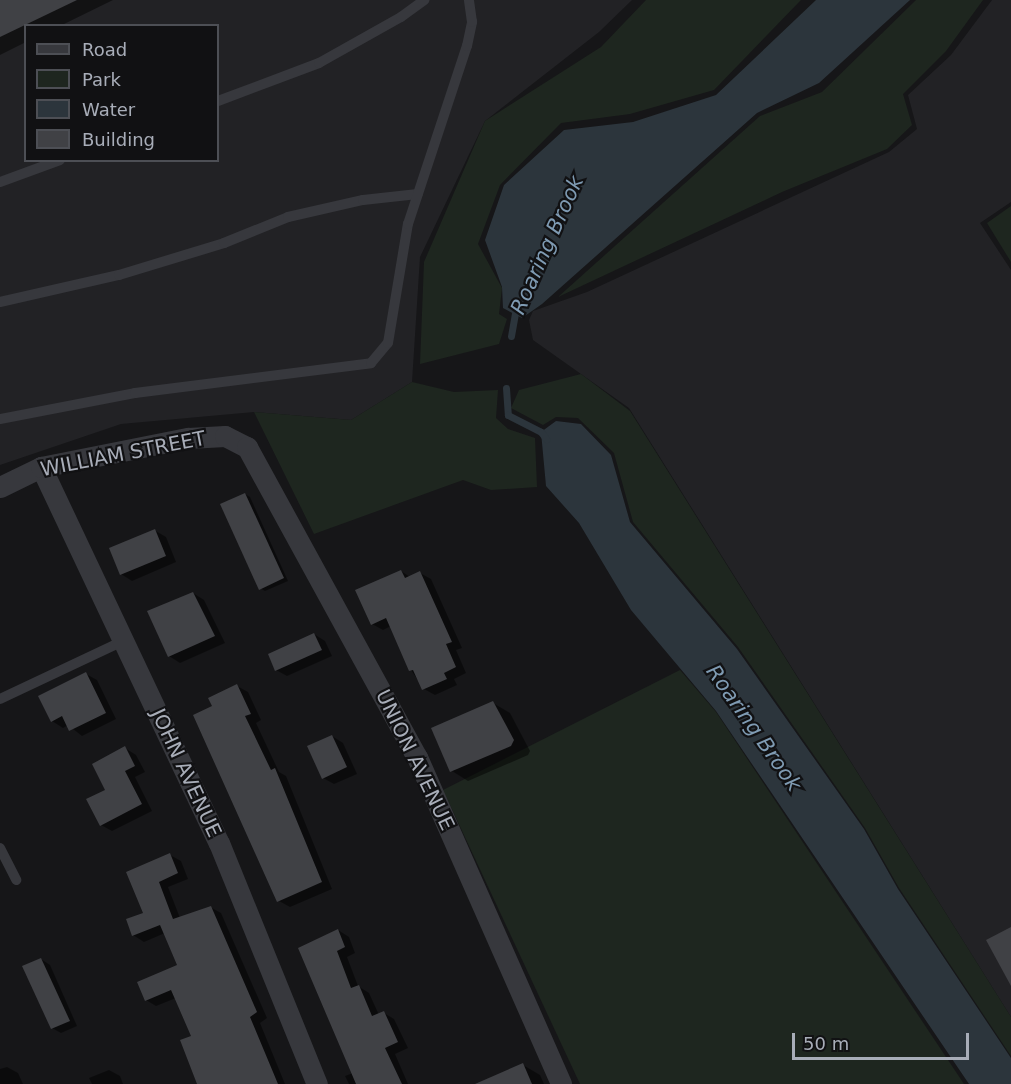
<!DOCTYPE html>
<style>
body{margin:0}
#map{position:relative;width:1011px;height:1084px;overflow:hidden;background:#161618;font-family:"DejaVu Sans",sans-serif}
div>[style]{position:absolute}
.built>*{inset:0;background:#222225}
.green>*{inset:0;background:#1e261f}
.water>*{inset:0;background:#2c353c}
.shadow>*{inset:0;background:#0007}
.stream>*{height:7px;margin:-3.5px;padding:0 3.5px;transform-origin:3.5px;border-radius:3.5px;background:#2c353c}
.building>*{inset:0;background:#404145}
.service>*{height:10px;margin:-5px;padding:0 5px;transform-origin:5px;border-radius:5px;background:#37383d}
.minor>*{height:21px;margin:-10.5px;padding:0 10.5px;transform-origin:10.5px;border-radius:10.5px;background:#37383d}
span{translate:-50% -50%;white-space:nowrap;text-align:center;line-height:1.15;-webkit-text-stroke:4.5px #111113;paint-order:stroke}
.street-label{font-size:20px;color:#a8adb8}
.water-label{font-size:21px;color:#7f9bb3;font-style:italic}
.legend{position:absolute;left:24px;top:24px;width:195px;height:138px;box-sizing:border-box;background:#111113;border:2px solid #4d4f55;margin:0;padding:8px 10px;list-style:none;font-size:18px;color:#a8adb8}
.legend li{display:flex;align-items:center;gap:12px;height:30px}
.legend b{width:30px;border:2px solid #4d4f55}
.scale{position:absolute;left:792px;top:1033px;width:177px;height:27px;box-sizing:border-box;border:3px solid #a8adb8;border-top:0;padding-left:8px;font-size:18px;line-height:21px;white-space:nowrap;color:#a8adb8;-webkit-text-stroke:4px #111113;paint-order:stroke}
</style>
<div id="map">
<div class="built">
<i style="clip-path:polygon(evenodd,0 0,632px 0,599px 32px,485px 121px,420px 257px,412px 382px,351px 420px,254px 412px,121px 424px,0 465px,0 0,26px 26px,218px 26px,218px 160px,26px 160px,26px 26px)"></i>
<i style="clip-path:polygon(992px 0,1011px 0,1011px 202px,980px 223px,1011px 270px,1011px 1017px,629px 408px,533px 340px,529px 320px,533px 311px,587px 292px,889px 152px,917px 129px,908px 95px,951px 55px)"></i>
</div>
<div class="green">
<i style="clip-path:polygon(646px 0,801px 0,714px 90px,630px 114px,561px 123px,500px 185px,478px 244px,502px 288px,499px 314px,507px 319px,499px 344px,420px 364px,424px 262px,485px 121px,601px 47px)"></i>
<i style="clip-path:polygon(916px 0,983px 0,946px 51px,903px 94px,912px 125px,887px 149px,782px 192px,558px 297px,760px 116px,822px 92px)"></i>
<i style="clip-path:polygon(1011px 206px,1011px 262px,987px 223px)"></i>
<i style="clip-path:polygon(581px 374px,630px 411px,1011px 1017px,1011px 1056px,899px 888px,865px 828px,738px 647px,633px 522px,614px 453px,578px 418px,556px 417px,543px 425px,511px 408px,519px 390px)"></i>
<i style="clip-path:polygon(412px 382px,454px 392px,498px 390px,496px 418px,508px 429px,535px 438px,537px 487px,491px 490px,463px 480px,314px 534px,254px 412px,351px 420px)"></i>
<i style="clip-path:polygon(680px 670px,716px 712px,964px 1084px,580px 1084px,443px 790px)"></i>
</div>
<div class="water">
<i style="clip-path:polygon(816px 0,910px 0,819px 83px,757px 113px,542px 304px,522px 318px,503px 308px,502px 287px,485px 240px,504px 185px,564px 130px,633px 122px,716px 95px)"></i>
<i style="clip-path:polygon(556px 421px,581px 424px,611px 455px,630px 522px,737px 649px,864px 829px,898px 889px,1011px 1058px,1011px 1084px,969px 1084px,716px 711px,631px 610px,579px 523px,546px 486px,541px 432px)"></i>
</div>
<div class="shadow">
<i style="clip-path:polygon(0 0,113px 0,60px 26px,26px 26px,26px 42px,0 55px)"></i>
<i style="clip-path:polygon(245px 494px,250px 497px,288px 581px,265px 591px,260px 588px)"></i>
<i style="clip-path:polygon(154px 530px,166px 537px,176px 562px,132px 581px,121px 574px)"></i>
<i style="clip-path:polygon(401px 571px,410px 577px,420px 573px,431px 579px,462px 648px,456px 650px,466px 673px,454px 679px,457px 685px,435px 695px,424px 689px,411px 670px,391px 626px,383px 630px,372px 624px)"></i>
<i style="clip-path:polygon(193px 593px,204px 600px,225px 643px,180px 663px,169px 656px)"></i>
<i style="clip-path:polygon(314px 634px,325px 641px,332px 656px,287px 676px,276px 670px)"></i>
<i style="clip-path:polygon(86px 674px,97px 680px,116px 719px,82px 736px,68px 725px,63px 728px,52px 721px)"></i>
<i style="clip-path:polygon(237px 686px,248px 692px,261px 720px,256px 723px,279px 772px,286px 776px,332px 889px,290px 907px,279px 901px,214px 707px)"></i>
<i style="clip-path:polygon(493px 703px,510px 713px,530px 751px,528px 755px,468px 781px,452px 771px,433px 729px)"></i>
<i style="clip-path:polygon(332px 736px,343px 743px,357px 774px,334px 784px,323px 778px)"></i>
<i style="clip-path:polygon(125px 748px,136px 755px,145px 772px,135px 777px,152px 811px,112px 831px,101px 825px,107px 790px)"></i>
<i style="clip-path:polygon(170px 855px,181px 861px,188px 879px,168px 887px,180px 918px,210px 907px,221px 913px,267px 1018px,260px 1023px,285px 1084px,198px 1084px,193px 1037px,176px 998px,156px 1006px,146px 1000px,179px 966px,165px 933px,144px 942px,133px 935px,128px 920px,145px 914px)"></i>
<i style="clip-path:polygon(338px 930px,349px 937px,355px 953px,347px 957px,358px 986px,369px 993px,379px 1015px,384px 1013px,394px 1019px,408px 1048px,395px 1054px,408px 1084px,349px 1084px,345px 1076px,353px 1073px,299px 949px)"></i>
<i style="clip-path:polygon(41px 959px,50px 965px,77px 1026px,61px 1033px,52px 1028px)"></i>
<i style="clip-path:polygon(523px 1065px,540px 1075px,544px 1084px,480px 1084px)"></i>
<i style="clip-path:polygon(7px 1067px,18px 1073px,23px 1084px,0 1084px,0 1069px)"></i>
<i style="clip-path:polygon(109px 1070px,120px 1076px,123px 1084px,92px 1084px,89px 1078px)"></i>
</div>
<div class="stream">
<i style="left:511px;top:336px;width:29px;rotate:-80deg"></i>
<i style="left:506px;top:388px;width:27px;rotate:86deg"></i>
<i style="left:508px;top:415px;width:37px;rotate:27deg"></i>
<i style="left:541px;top:432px;width:9px;rotate:54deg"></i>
</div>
<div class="building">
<i style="clip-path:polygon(0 0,77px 0,0 37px)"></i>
<i style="clip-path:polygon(245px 493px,284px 578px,259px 590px,220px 504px)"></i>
<i style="clip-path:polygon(155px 529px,166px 556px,120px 575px,109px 548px)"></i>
<i style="clip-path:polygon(401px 570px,405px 578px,420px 571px,452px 642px,446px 644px,456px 667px,444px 673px,447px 679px,422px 690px,413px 670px,409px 671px,386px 618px,371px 625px,355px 590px)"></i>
<i style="clip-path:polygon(193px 592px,215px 636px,168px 657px,147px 611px)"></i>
<i style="clip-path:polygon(314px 633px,322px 650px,275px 671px,268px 654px)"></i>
<i style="clip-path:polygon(86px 672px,106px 713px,69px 731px,62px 716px,51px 722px,38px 696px)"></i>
<i style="clip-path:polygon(237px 684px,251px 714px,245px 716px,271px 770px,275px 768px,322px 882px,277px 902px,193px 715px,212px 706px,208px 698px)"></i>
<i style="clip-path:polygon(493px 701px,514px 740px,511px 746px,450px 772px,431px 728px)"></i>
<i style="clip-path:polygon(332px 735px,347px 767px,322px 779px,307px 746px)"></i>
<i style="clip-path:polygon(125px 746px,135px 766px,125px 771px,142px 804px,100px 826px,86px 799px,105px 790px,92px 764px)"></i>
<i style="clip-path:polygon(170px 853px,178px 873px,159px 882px,173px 919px,211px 906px,257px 1012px,250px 1017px,278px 1084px,197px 1084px,180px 1040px,191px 1036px,171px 990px,145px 1001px,137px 982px,177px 965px,160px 925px,132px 936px,126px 919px,143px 913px,126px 872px)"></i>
<i style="clip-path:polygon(1011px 927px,1011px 986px,986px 940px)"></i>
<i style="clip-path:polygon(338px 929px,345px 947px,337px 951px,351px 988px,359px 985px,372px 1016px,384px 1011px,398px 1042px,385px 1048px,402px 1084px,356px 1084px,298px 948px)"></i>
<i style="clip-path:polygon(41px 958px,70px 1021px,51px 1029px,22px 966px)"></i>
<i style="clip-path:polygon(523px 1063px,532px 1084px,475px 1084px)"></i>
</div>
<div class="service">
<i style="left:218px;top:101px;width:108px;rotate:-20.6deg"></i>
<i style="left:319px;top:63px;width:94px;rotate:-29.3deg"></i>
<i style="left:401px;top:17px;width:29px;rotate:-36deg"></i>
<i style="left:0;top:182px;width:64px;rotate:-20.1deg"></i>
<i style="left:0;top:302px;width:122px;rotate:-12.8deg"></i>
<i style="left:119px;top:275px;width:110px;rotate:-16.9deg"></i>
<i style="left:224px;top:243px;width:69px;rotate:-22.1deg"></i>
<i style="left:288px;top:217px;width:77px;rotate:-12.8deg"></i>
<i style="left:363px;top:200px;width:55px;rotate:-6.2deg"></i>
<i style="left:0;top:419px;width:137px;rotate:-10.9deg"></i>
<i style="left:135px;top:393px;width:238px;rotate:-7.2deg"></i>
<i style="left:371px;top:363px;width:26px;rotate:-50deg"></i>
<i style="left:388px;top:343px;width:121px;rotate:-80.5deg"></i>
<i style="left:408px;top:224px;width:188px;rotate:-71.7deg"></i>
<i style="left:467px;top:46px;width:25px;rotate:-78deg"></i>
<i style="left:472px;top:22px;width:22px;rotate:-98deg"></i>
<i style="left:0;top:699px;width:136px;rotate:-25.2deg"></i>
<i style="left:0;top:848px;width:36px;rotate:63deg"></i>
</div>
<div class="minor">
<i style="left:41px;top:467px;width:416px;rotate:64.7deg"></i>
<i style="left:219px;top:843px;width:260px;rotate:67.9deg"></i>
<i style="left:0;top:487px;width:46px;rotate:-26deg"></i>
<i style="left:41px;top:467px;width:150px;rotate:-11.2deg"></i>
<i style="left:188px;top:438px;width:37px;rotate:-3deg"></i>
<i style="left:225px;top:436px;width:25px;rotate:27deg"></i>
<i style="left:247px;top:447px;width:354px;rotate:61.3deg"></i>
<i style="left:417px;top:757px;width:357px;rotate:66.2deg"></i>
</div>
<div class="street-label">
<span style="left:123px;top:454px;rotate:-11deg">WILLIAM STREET</span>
<span style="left:415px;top:760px;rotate:64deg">UNION AVENUE</span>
<span style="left:186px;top:773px;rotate:65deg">JOHN AVENUE</span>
</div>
<div class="water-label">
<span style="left:547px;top:245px;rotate:-66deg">Roaring Brook</span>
<span style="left:754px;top:728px;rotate:55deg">Roaring Brook</span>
</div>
<ul class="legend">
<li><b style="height:8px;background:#37383d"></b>Road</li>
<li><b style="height:16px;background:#1e261f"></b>Park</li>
<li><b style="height:16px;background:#2c353c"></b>Water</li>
<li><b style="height:16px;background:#404145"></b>Building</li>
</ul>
<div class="scale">50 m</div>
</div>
